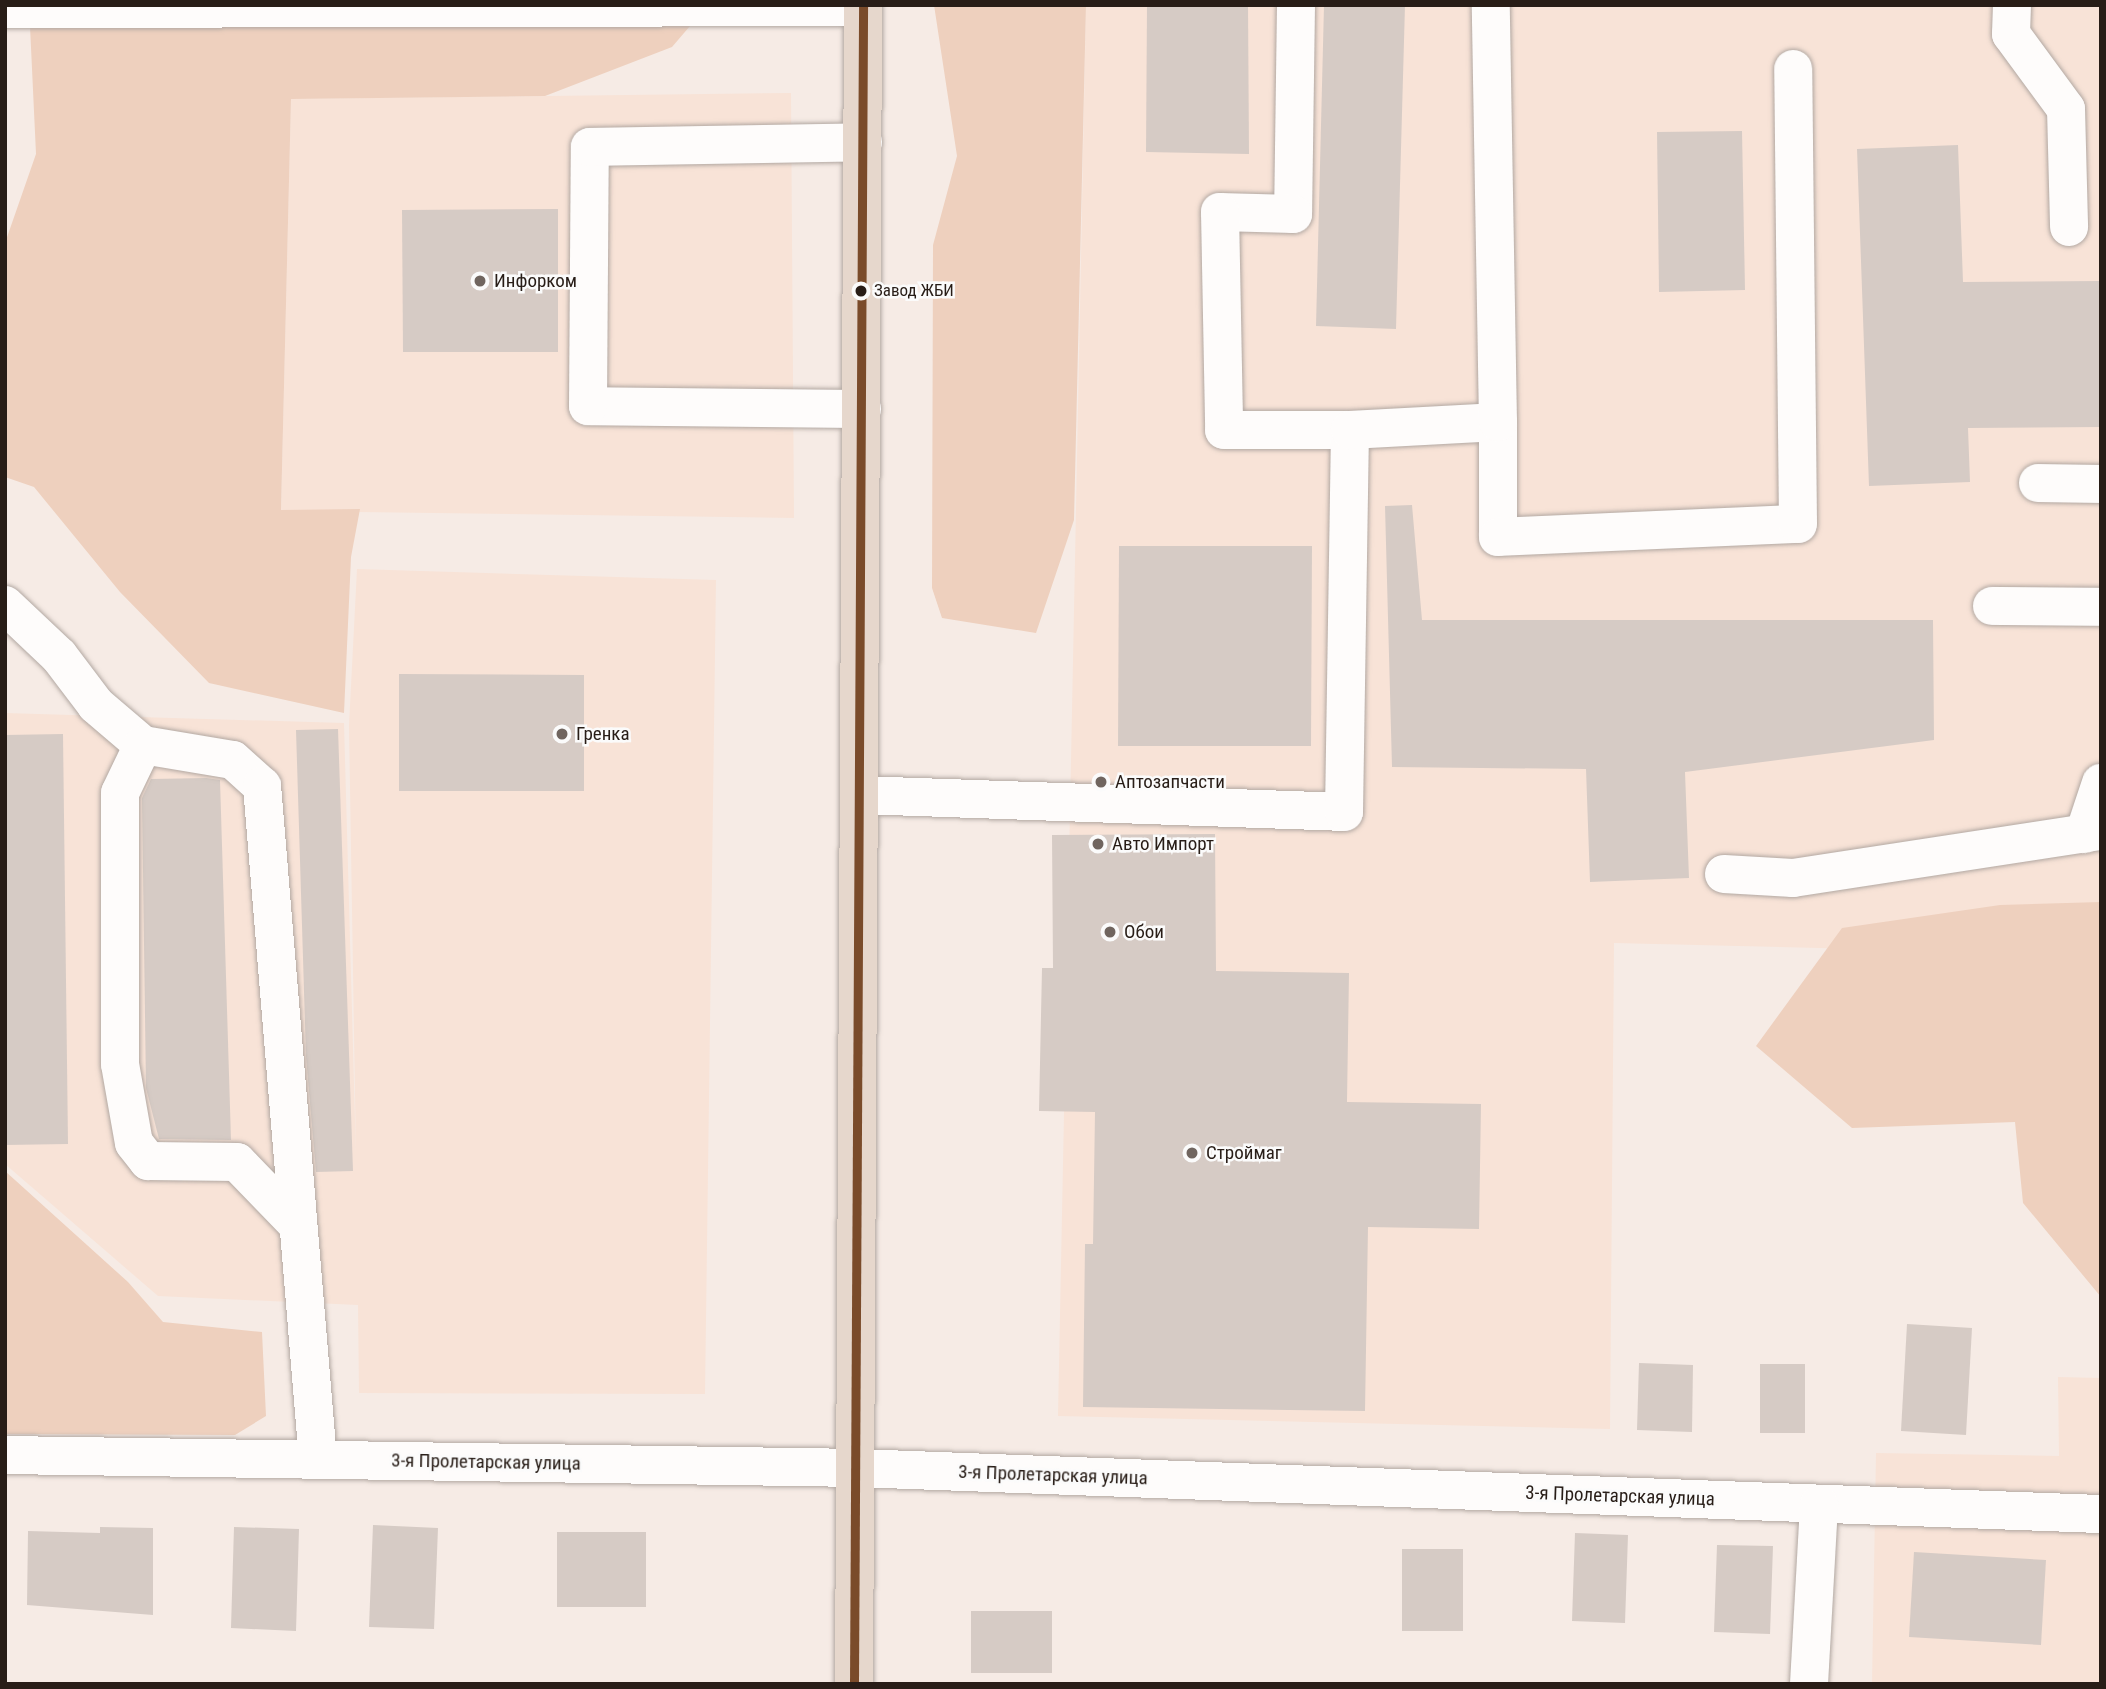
<!DOCTYPE html>
<meta charset="utf-8">
<style>
body{margin:0}
#map{position:relative;width:2106px;height:1689px;overflow:hidden;background:#f6ebe5;font-family:"Roboto Condensed",sans-serif}
div>[style]{position:absolute}
.built>*{inset:0;background:#f8e3d7}
.green>*{inset:0;background:#eed0be}
.building>*{inset:0;background:#d6cbc5}
.roads{filter:drop-shadow(0 0 2px #b2a8a2) drop-shadow(0 0 2px #b2a8a2)}
.minor>*{height:38px;margin:-19px;padding:0 19px;transform-origin:19px;border-radius:19px;background:#fefcfb}
.highway>*{height:38px;margin:-19px;padding:0 19px;transform-origin:19px;border-radius:19px;background:#e6d7cc}
.bus-1>*{height:9px;margin:-4.5px;padding:0 4.5px;transform-origin:4.5px;border-radius:4.5px;background:#7a4b2a}
.dots>*{width:19px;height:19px;translate:-50% -50%;box-sizing:border-box;border:4px solid #fbfbfb;border-radius:50%}
span{translate:-50% -50%;white-space:nowrap;text-align:center;line-height:1.15;-webkit-text-stroke:5px #fbfbfb;paint-order:stroke}
.bus-label{font-size:17px;color:#281d17}
.left{translate:0 -50%;text-align:left}
.poi-label{font-size:19px;color:#281d17}
.street-label{font-size:19px;color:#281d17}
.frame{position:absolute;inset:0;border:7px solid #281d17;pointer-events:none}
</style>
<div id="map">
<div class="built">
<i style="clip-path:polygon(1086px 5px,2101px 5px,2101px 955px,1614px 943px,1610px 1429px,1058px 1416px)"></i>
<i style="clip-path:polygon(791px 93px,794px 518px,281px 511px,291px 99px)"></i>
<i style="clip-path:polygon(357px 569px,716px 580px,705px 1394px,359px 1393px,358px 1305px,158px 1296px,5px 1164px,5px 713px,344px 723px,356px 1156px,349px 725px)"></i>
<i style="clip-path:polygon(2058px 1377px,2101px 1378px,2101px 1684px,1872px 1684px,1876px 1453px,2059px 1456px)"></i>
</div>
<div class="green">
<i style="clip-path:polygon(29px 5px,708px 5px,672px 47px,545px 96px,291px 99px,281px 510px,360px 509px,351px 557px,344px 713px,209px 683px,120px 592px,34px 487px,5px 477px,5px 243px,36px 154px)"></i>
<i style="clip-path:polygon(934px 5px,1086px 5px,1074px 520px,1036px 633px,942px 618px,932px 588px,933px 245px,957px 156px)"></i>
<i style="clip-path:polygon(2101px 902px,2101px 1297px,2023px 1203px,2015px 1122px,1852px 1128px,1756px 1046px,1842px 928px,2000px 905px)"></i>
<i style="clip-path:polygon(5px 1171px,128px 1282px,163px 1322px,262px 1332px,266px 1416px,235px 1435px,5px 1434px)"></i>
</div>
<div class="building">
<i style="clip-path:polygon(1147px 5px,1248px 5px,1249px 154px,1146px 152px)"></i>
<i style="clip-path:polygon(1324px 5px,1405px 5px,1396px 329px,1316px 326px)"></i>
<i style="clip-path:polygon(1742px 131px,1745px 290px,1659px 292px,1657px 132px)"></i>
<i style="clip-path:polygon(1958px 145px,1963px 282px,2101px 281px,2101px 427px,1968px 428px,1970px 482px,1869px 486px,1857px 149px)"></i>
<i style="clip-path:polygon(558px 209px,558px 352px,403px 352px,402px 210px)"></i>
<i style="clip-path:polygon(1412px 505px,1422px 620px,1933px 620px,1934px 740px,1685px 772px,1689px 878px,1590px 882px,1586px 769px,1392px 767px,1385px 506px)"></i>
<i style="clip-path:polygon(1119px 546px,1312px 546px,1311px 746px,1118px 746px)"></i>
<i style="clip-path:polygon(399px 674px,584px 675px,584px 791px,399px 791px)"></i>
<i style="clip-path:polygon(338px 729px,353px 1171px,316px 1172px,306px 1056px,296px 730px)"></i>
<i style="clip-path:polygon(63px 734px,68px 1144px,5px 1145px,5px 735px)"></i>
<i style="clip-path:polygon(206px 778px,220px 780px,231px 1140px,159px 1139px,146px 1088px,142px 798px,151px 779px)"></i>
<i style="clip-path:polygon(1215px 834px,1216px 971px,1349px 973px,1347px 1102px,1481px 1104px,1479px 1229px,1368px 1227px,1365px 1411px,1083px 1407px,1085px 1244px,1093px 1244px,1095px 1112px,1039px 1111px,1042px 968px,1053px 968px,1052px 835px)"></i>
<i style="clip-path:polygon(1907px 1324px,1972px 1328px,1966px 1435px,1901px 1431px)"></i>
<i style="clip-path:polygon(1639px 1363px,1693px 1365px,1692px 1432px,1637px 1430px)"></i>
<i style="clip-path:polygon(1760px 1364px,1805px 1364px,1805px 1433px,1760px 1433px)"></i>
<i style="clip-path:polygon(373px 1525px,438px 1528px,434px 1629px,369px 1627px)"></i>
<i style="clip-path:polygon(100px 1527px,153px 1528px,153px 1615px,27px 1605px,28px 1531px,100px 1533px)"></i>
<i style="clip-path:polygon(234px 1527px,299px 1529px,296px 1631px,231px 1628px)"></i>
<i style="clip-path:polygon(557px 1532px,646px 1532px,646px 1607px,557px 1607px)"></i>
<i style="clip-path:polygon(1575px 1533px,1628px 1535px,1625px 1623px,1572px 1621px)"></i>
<i style="clip-path:polygon(1717px 1545px,1773px 1546px,1770px 1634px,1714px 1632px)"></i>
<i style="clip-path:polygon(1402px 1549px,1463px 1549px,1463px 1631px,1402px 1631px)"></i>
<i style="clip-path:polygon(1914px 1552px,2046px 1560px,2041px 1645px,1909px 1637px)"></i>
<i style="clip-path:polygon(971px 1611px,1052px 1611px,1052px 1673px,971px 1673px)"></i>
</div>
<div class="roads">
<div class="minor">
<i style="left:1296px;top:5px;width:209px;rotate:90.8deg"></i>
<i style="left:1293px;top:214px;width:73px;rotate:-178.4deg"></i>
<i style="left:1220px;top:212px;width:218px;rotate:88.9deg"></i>
<i style="left:1224px;top:430px;width:126px"></i>
<i style="left:2012px;top:5px;width:29px;rotate:92deg"></i>
<i style="left:2011px;top:34px;width:93px;rotate:53.7deg"></i>
<i style="left:2066px;top:109px;width:118px;rotate:88.5deg"></i>
<i style="left:5px;top:9px;width:858px;rotate:-0.13deg"></i>
<i style="left:862px;top:409px;width:274px;rotate:-179.4deg"></i>
<i style="left:588px;top:406px;width:259px;rotate:-89.6deg"></i>
<i style="left:590px;top:147px;width:273px;rotate:-1deg"></i>
<i style="left:1498px;top:422px;width:115px;rotate:90deg"></i>
<i style="left:1498px;top:537px;width:300px;rotate:-2.5deg"></i>
<i style="left:1798px;top:524px;width:455px;rotate:-90.6deg"></i>
<i style="left:2038px;top:483px;width:63px;rotate:0.9deg"></i>
<i style="left:5px;top:605px;width:74px;rotate:43.4deg"></i>
<i style="left:59px;top:656px;width:61px;rotate:52.9deg"></i>
<i style="left:96px;top:705px;width:62px;rotate:40.4deg"></i>
<i style="left:143px;top:745px;width:91px;rotate:9.5deg"></i>
<i style="left:233px;top:760px;width:39px;rotate:42deg"></i>
<i style="left:262px;top:786px;width:676px;rotate:85.25deg"></i>
<i style="left:1992px;top:606px;width:109px;rotate:0.5deg"></i>
<i style="left:143px;top:745px;width:53px;rotate:115.6deg"></i>
<i style="left:120px;top:793px;width:271px;rotate:90deg"></i>
<i style="left:120px;top:1064px;width:80px;rotate:80deg"></i>
<i style="left:134px;top:1143px;width:23px;rotate:52deg"></i>
<i style="left:148px;top:1161px;width:89px;rotate:0.6deg"></i>
<i style="left:237px;top:1162px;width:85px;rotate:46deg"></i>
<i style="left:860px;top:795px;width:484px;rotate:2deg"></i>
<i style="left:1344px;top:812px;width:382px;rotate:-89.1deg"></i>
<i style="left:1350px;top:430px;width:148px;rotate:-3.1deg"></i>
<i style="left:1498px;top:422px;width:417px;rotate:-91deg"></i>
<i style="left:2084px;top:834px;width:54px;rotate:-71.6deg"></i>
<i style="left:1724px;top:874px;width:69px;rotate:3.3deg"></i>
<i style="left:1793px;top:878px;width:312px;rotate:-8.7deg"></i>
<i style="left:5px;top:1455px;width:852px;rotate:0.87deg"></i>
<i style="left:857px;top:1468px;width:1245px;rotate:2.12deg"></i>
<i style="left:1809px;top:1684px;width:180px;rotate:-86.8deg"></i>
</div>
<div class="highway">
<i style="left:854px;top:1684px;width:1679px;rotate:-89.69deg"></i>
</div>
</div>
<div class="bus-1">
<i style="left:854px;top:1684px;width:1679px;rotate:-89.69deg"></i>
</div>
<div class="dots">
<i style="left:480px;top:281px;background:#70655f"></i>
<i style="left:861px;top:291px;background:#281d17"></i>
<i style="left:562px;top:734px;background:#70655f"></i>
<i style="left:1101px;top:782px;background:#70655f"></i>
<i style="left:1098px;top:844px;background:#70655f"></i>
<i style="left:1110px;top:932px;background:#70655f"></i>
<i style="left:1192px;top:1153px;background:#70655f"></i>
</div>
<div class="bus-label">
<span class="left" style="left:874px;top:291px">Завод ЖБИ</span>
</div>
<div class="poi-label">
<span class="left" style="left:494px;top:281px">Инфорком</span>
<span class="left" style="left:576px;top:734px">Гренка</span>
<span class="left" style="left:1115px;top:782px">Аптозапчасти</span>
<span class="left" style="left:1112px;top:844px">Авто Импорт</span>
<span class="left" style="left:1124px;top:932px">Обои</span>
<span class="left" style="left:1206px;top:1153px">Строймаг</span>
</div>
<div class="street-label">
<span style="left:486px;top:1462px;rotate:1deg">3-я Пролетарская улица</span>
<span style="left:1053px;top:1475px;rotate:2deg">3-я Пролетарская улица</span>
<span style="left:1620px;top:1496px;rotate:2deg">3-я Пролетарская улица</span>
</div>
<div class="frame"></div>
</div>
